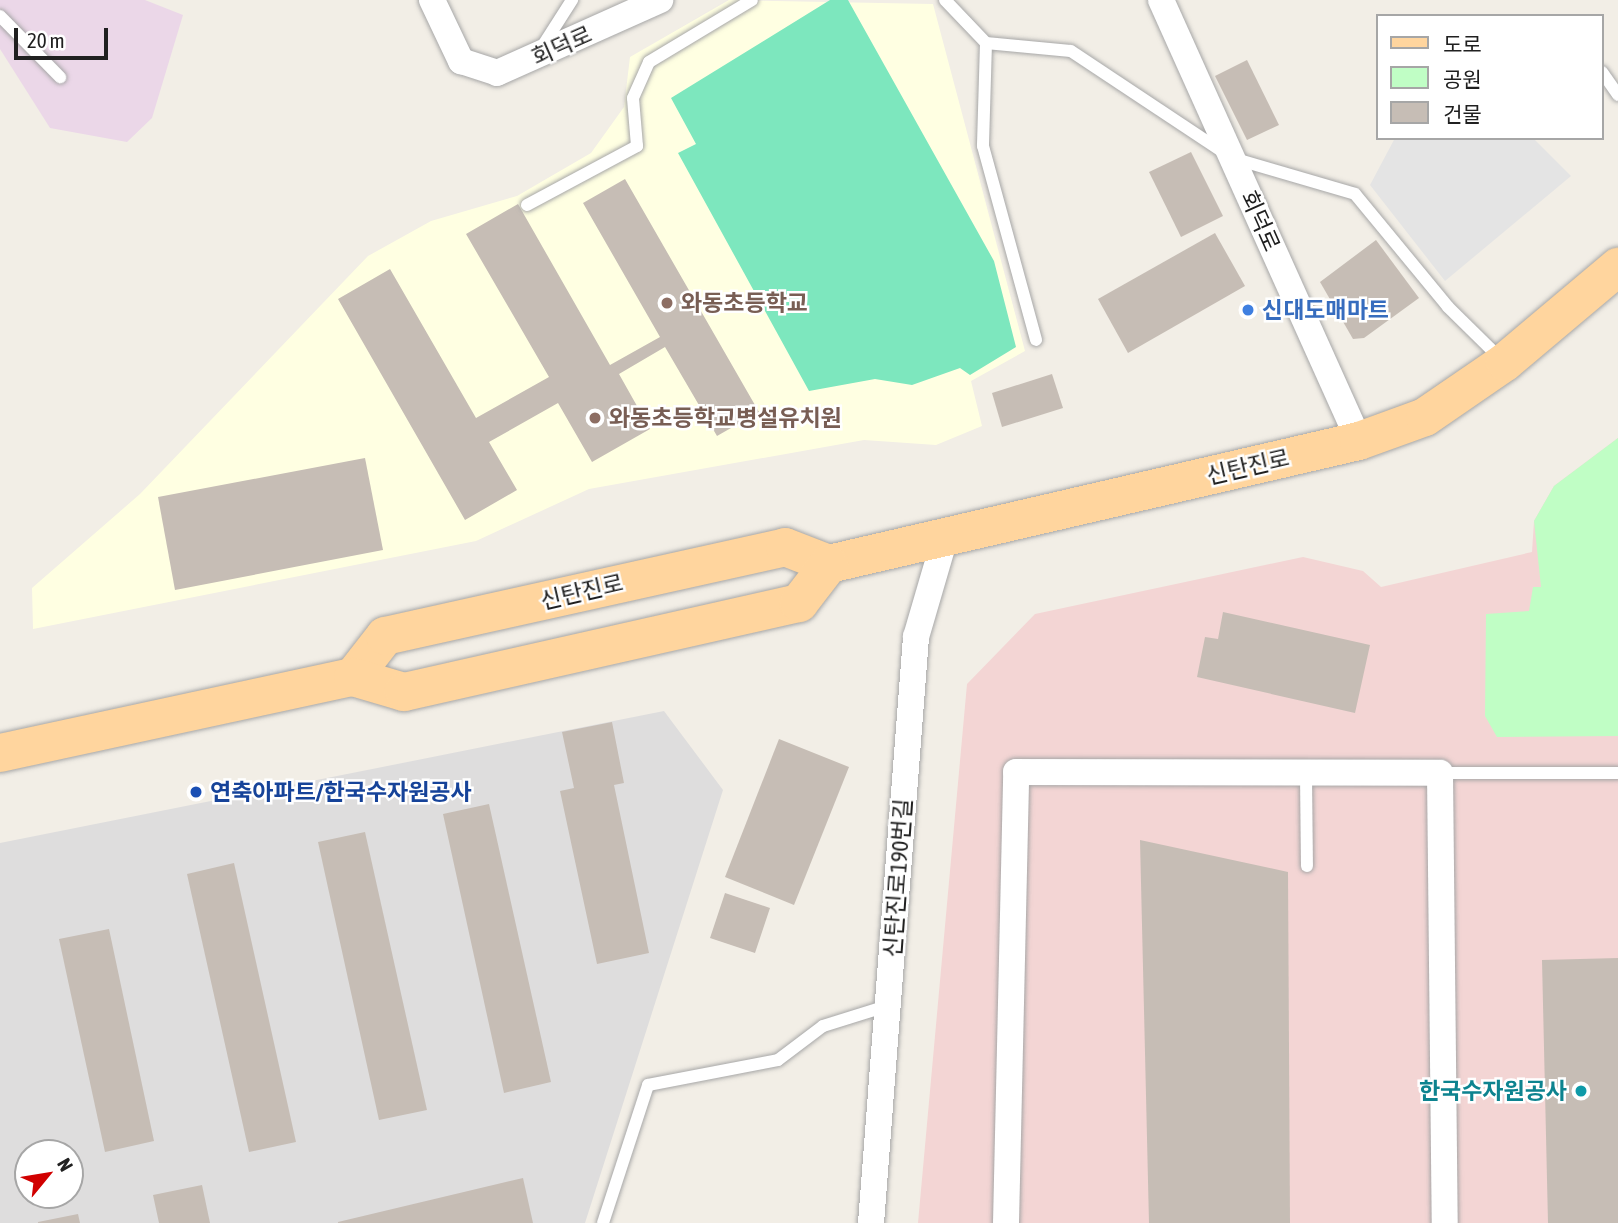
<!DOCTYPE html>
<meta charset="utf-8">
<style>
body{margin:0}
#map{position:relative;width:1618px;height:1223px;overflow:hidden;background:#f2eee6;font-family:"Asap Condensed","Noto Sans KR",sans-serif}
div>[style]{position:absolute}
.residential>*{inset:0;background:#dedddd}
.commercial>*{inset:0;background:#f3d5d4}
.industrial>*{inset:0;background:#ebd7e8}
.education>*{inset:0;background:#ffffe2}
.park>*{inset:0;background:#c0fec5}
.pitch>*{inset:0;background:#7de7be}
.parking>*{inset:0;background:#e4e4e4}
.building>*{inset:0;background:#c6bdb5}
.roads{filter:drop-shadow(0 0 2px #a7a7a7) drop-shadow(0 0 2px #a7a7a7)}
.lane>*{height:12px;margin:-6px;padding:0 6px;transform-origin:6px;border-radius:6px;background:#fff}
.street>*{height:26px;margin:-13px;padding:0 13px;transform-origin:13px;border-radius:13px;background:#fff}
.primary>*{height:38px;margin:-19px;padding:0 19px;transform-origin:19px;border-radius:19px;background:#ffd59e}
.dots>*{width:19px;height:19px;translate:-50% -50%;box-sizing:border-box;border:4px solid #fff;border-radius:50%}
span{translate:-50% -50%;white-space:nowrap;text-align:center;line-height:1.15;-webkit-text-stroke:5px #fff;paint-order:stroke}
.street-label{font-size:23px;color:#202020}
.education-label{font-size:23px;color:#785e54;font-weight:700}
.left{translate:0 -50%;text-align:left}
.shop-label{font-size:23px;color:#366cbe;font-weight:700}
.transit-label{font-size:23px;color:#164399;font-weight:700}
.culture-label{font-size:23px;color:#0d838f;font-weight:700}
.right{translate:-100% -50%;text-align:right}
.legend{position:absolute;left:1376px;top:14px;width:228px;height:126px;box-sizing:border-box;background:#fff;border:2px solid #a6a6a6;margin:0;padding:9px 12px;list-style:none;font-size:21px;color:#202020}
.legend li{display:flex;align-items:center;gap:14px;height:35px}
.legend b{width:35px;border:2px solid #a6a6a6}
.north{position:absolute;left:14px;top:1139px;width:70px;height:70px;box-sizing:border-box;background:#fff;border:2px solid #a6a6a6;border-radius:50%;rotate:60deg;font-size:19px;font-weight:700;line-height:28px;text-align:center;color:#202020}
.north::after{content:'';display:block;margin:auto;width:24px;height:32px;background:#d10000;clip-path:polygon(50% 0,100% 100%,50% 72%,0 100%)}
.scale{position:absolute;left:14px;top:28px;width:94px;height:32px;box-sizing:border-box;border:4px solid #202020;border-top:0;padding-left:9px;font-size:21px;line-height:24px;white-space:nowrap;color:#202020;-webkit-text-stroke:5px #fff;paint-order:stroke}
</style>
<div id="map">
<div class="residential">
<i style="clip-path:polygon(evenodd,664px 711px,723px 790px,585px 1223px,0 1223px,0 843px,664px 711px,28px 1153px,70px 1153px,70px 1195px,28px 1195px,28px 1153px)"></i>
</div>
<div class="commercial">
<i style="clip-path:polygon(1618px 438px,1618px 1223px,918px 1223px,967px 684px,1035px 614px,1303px 557px,1363px 571px,1381px 587px,1532px 552px,1534px 521px,1554px 486px)"></i>
</div>
<div class="industrial">
<i style="clip-path:polygon(0 0,145px 0,183px 15px,152px 118px,127px 142px,50px 128px,0 49px)"></i>
</div>
<div class="education">
<i style="clip-path:polygon(729px 0,933px 4px,1025px 351px,971px 381px,982px 426px,936px 445px,864px 440px,589px 489px,476px 541px,33px 629px,32px 588px,140px 494px,368px 256px,431px 221px,517px 196px,591px 153px,624px 107px,630px 57px)"></i>
</div>
<div class="park">
<i style="clip-path:polygon(1618px 438px,1618px 736px,1497px 737px,1485px 716px,1486px 614px,1529px 611px,1533px 587px,1541px 587px,1534px 521px,1554px 486px)"></i>
</div>
<div class="pitch">
<i style="clip-path:polygon(830px 0,848px 0,994px 261px,1016px 347px,970px 375px,960px 368px,912px 385px,875px 379px,809px 391px,678px 153px,696px 144px,671px 98px)"></i>
</div>
<div class="parking">
<i style="clip-path:polygon(1395px 138px,1533px 138px,1571px 176px,1445px 281px,1370px 185px)"></i>
</div>
<div class="building">
<i style="clip-path:polygon(1247px 60px,1279px 125px,1247px 140px,1215px 76px)"></i>
<i style="clip-path:polygon(1191px 152px,1223px 216px,1181px 237px,1149px 172px)"></i>
<i style="clip-path:polygon(625px 179px,759px 412px,717px 436px,665px 347px,619px 374px,650px 429px,592px 462px,558px 403px,489px 442px,517px 490px,465px 520px,338px 299px,390px 269px,476px 418px,549px 377px,466px 234px,518px 204px,610px 365px,660px 337px,583px 203px)"></i>
<i style="clip-path:polygon(1215px 233px,1245px 286px,1128px 353px,1098px 299px)"></i>
<i style="clip-path:polygon(1376px 240px,1419px 298px,1364px 338px,1353px 339px,1320px 282px)"></i>
<i style="clip-path:polygon(1052px 374px,1063px 408px,1002px 427px,992px 393px)"></i>
<i style="clip-path:polygon(365px 458px,383px 550px,175px 590px,158px 497px)"></i>
<i style="clip-path:polygon(1223px 612px,1370px 645px,1355px 713px,1197px 677px,1205px 637px,1218px 639px)"></i>
<i style="clip-path:polygon(612px 722px,624px 783px,614px 785px,649px 953px,597px 964px,560px 791px,574px 788px,562px 732px)"></i>
<i style="clip-path:polygon(779px 739px,849px 767px,794px 905px,725px 877px)"></i>
<i style="clip-path:polygon(489px 804px,551px 1082px,504px 1093px,443px 814px)"></i>
<i style="clip-path:polygon(365px 832px,427px 1110px,379px 1120px,318px 842px)"></i>
<i style="clip-path:polygon(1140px 840px,1288px 872px,1290px 1223px,1149px 1223px)"></i>
<i style="clip-path:polygon(234px 863px,296px 1142px,249px 1152px,187px 874px)"></i>
<i style="clip-path:polygon(725px 893px,770px 908px,755px 953px,710px 938px)"></i>
<i style="clip-path:polygon(109px 929px,154px 1141px,105px 1152px,59px 939px)"></i>
<i style="clip-path:polygon(1618px 958px,1618px 1223px,1548px 1223px,1542px 960px)"></i>
<i style="clip-path:polygon(523px 1178px,533px 1223px,338px 1223px,338px 1222px)"></i>
<i style="clip-path:polygon(202px 1185px,210px 1223px,159px 1223px,153px 1195px)"></i>
<i style="clip-path:polygon(78px 1214px,80px 1223px,38px 1223px,38px 1222px)"></i>
</div>
<div class="roads">
<div class="lane">
<i style="left:945px;top:0;width:59px;rotate:46.4deg"></i>
<i style="left:986px;top:43px;width:85px;rotate:5.4deg"></i>
<i style="left:1071px;top:51px;width:193px;rotate:33.6deg"></i>
<i style="left:1232px;top:158px;width:128px;rotate:16.3deg"></i>
<i style="left:1355px;top:194px;width:146px;rotate:50.5deg"></i>
<i style="left:1448px;top:307px;width:76px;rotate:44.5deg"></i>
<i style="left:0;top:16px;width:86px;rotate:45.5deg"></i>
<i style="left:986px;top:43px;width:103px;rotate:91.7deg"></i>
<i style="left:983px;top:146px;width:201px;rotate:74.7deg"></i>
<i style="left:542px;top:47px;width:56px;rotate:-57.4deg"></i>
<i style="left:1602px;top:72px;width:28px;rotate:55deg"></i>
<i style="left:527px;top:205px;width:125px;rotate:-28.2deg"></i>
<i style="left:637px;top:146px;width:48px;rotate:-94.8deg"></i>
<i style="left:633px;top:98px;width:39px;rotate:-66deg"></i>
<i style="left:649px;top:62px;width:120px;rotate:-31deg"></i>
<i style="left:1440px;top:773px;width:178px"></i>
<i style="left:1306px;top:775px;width:91px;rotate:89.4deg"></i>
<i style="left:603px;top:1223px;width:145px;rotate:-71.9deg"></i>
<i style="left:648px;top:1085px;width:132px;rotate:-10.9deg"></i>
<i style="left:778px;top:1060px;width:56px;rotate:-37.1deg"></i>
<i style="left:823px;top:1026px;width:67px;rotate:-17.4deg"></i>
</div>
<div class="street">
<i style="left:432px;top:0;width:68px;rotate:64.6deg"></i>
<i style="left:461px;top:61px;width:38px;rotate:18deg"></i>
<i style="left:497px;top:73px;width:179px;rotate:-24.1deg"></i>
<i style="left:1161px;top:0;width:483px;rotate:65.8deg"></i>
<i style="left:871px;top:1223px;width:588px;rotate:-85.61deg"></i>
<i style="left:916px;top:637px;width:103px;rotate:-73.7deg"></i>
<i style="left:1006px;top:1223px;width:451px;rotate:-88.7deg"></i>
<i style="left:1016px;top:772px;width:424px;rotate:0.1deg"></i>
<i style="left:1440px;top:773px;width:450px;rotate:89.4deg"></i>
</div>
<div class="primary">
<i style="left:353px;top:677px;width:52px;rotate:-52deg"></i>
<i style="left:385px;top:636px;width:410px;rotate:-12.5deg"></i>
<i style="left:785px;top:547px;width:47px;rotate:21.1deg"></i>
<i style="left:829px;top:564px;width:544px;rotate:-13.07deg"></i>
<i style="left:1359px;top:441px;width:70px;rotate:-20deg"></i>
<i style="left:1425px;top:417px;width:97px;rotate:-34.5deg"></i>
<i style="left:1505px;top:362px;width:148px;rotate:-40.1deg"></i>
<i style="left:0;top:753px;width:361px;rotate:-12.2deg"></i>
<i style="left:353px;top:677px;width:53px;rotate:16.4deg"></i>
<i style="left:404px;top:692px;width:405px;rotate:-12.7deg"></i>
<i style="left:799px;top:603px;width:49px;rotate:-52.4deg"></i>
</div>
</div>
<div class="dots">
<i style="left:667px;top:303px;background:#8d6e63"></i>
<i style="left:1248px;top:310px;background:#3f7fe0"></i>
<i style="left:595px;top:418px;background:#8d6e63"></i>
<i style="left:196px;top:792px;background:#1a4fb4"></i>
<i style="left:1581px;top:1091px;background:#0f9aa8"></i>
</div>
<div class="street-label">
<span style="left:562px;top:46px;rotate:-24deg">회덕로</span>
<span style="left:1260px;top:221px;rotate:66deg">회덕로</span>
<span style="left:1248px;top:467px;rotate:-13deg">신탄진로</span>
<span style="left:582px;top:592px;rotate:-13deg">신탄진로</span>
<span style="left:898px;top:878px;rotate:-86deg">신탄진로190번길</span>
</div>
<div class="education-label">
<span class="left" style="left:681px;top:303px">와동초등학교</span>
<span class="left" style="left:609px;top:418px">와동초등학교병설유치원</span>
</div>
<div class="shop-label">
<span class="left" style="left:1262px;top:310px">신대도매마트</span>
</div>
<div class="transit-label">
<span class="left" style="left:210px;top:792px">연축아파트/한국수자원공사</span>
</div>
<div class="culture-label">
<span class="right" style="left:1567px;top:1091px">한국수자원공사</span>
</div>
<ul class="legend">
<li><b style="height:9px;background:#ffd59e"></b>도로</li>
<li><b style="height:19px;background:#c0fec5"></b>공원</li>
<li><b style="height:19px;background:#c6bdb5"></b>건물</li>
</ul>
<div class="north">N</div>
<div class="scale">20 m</div>
</div>
